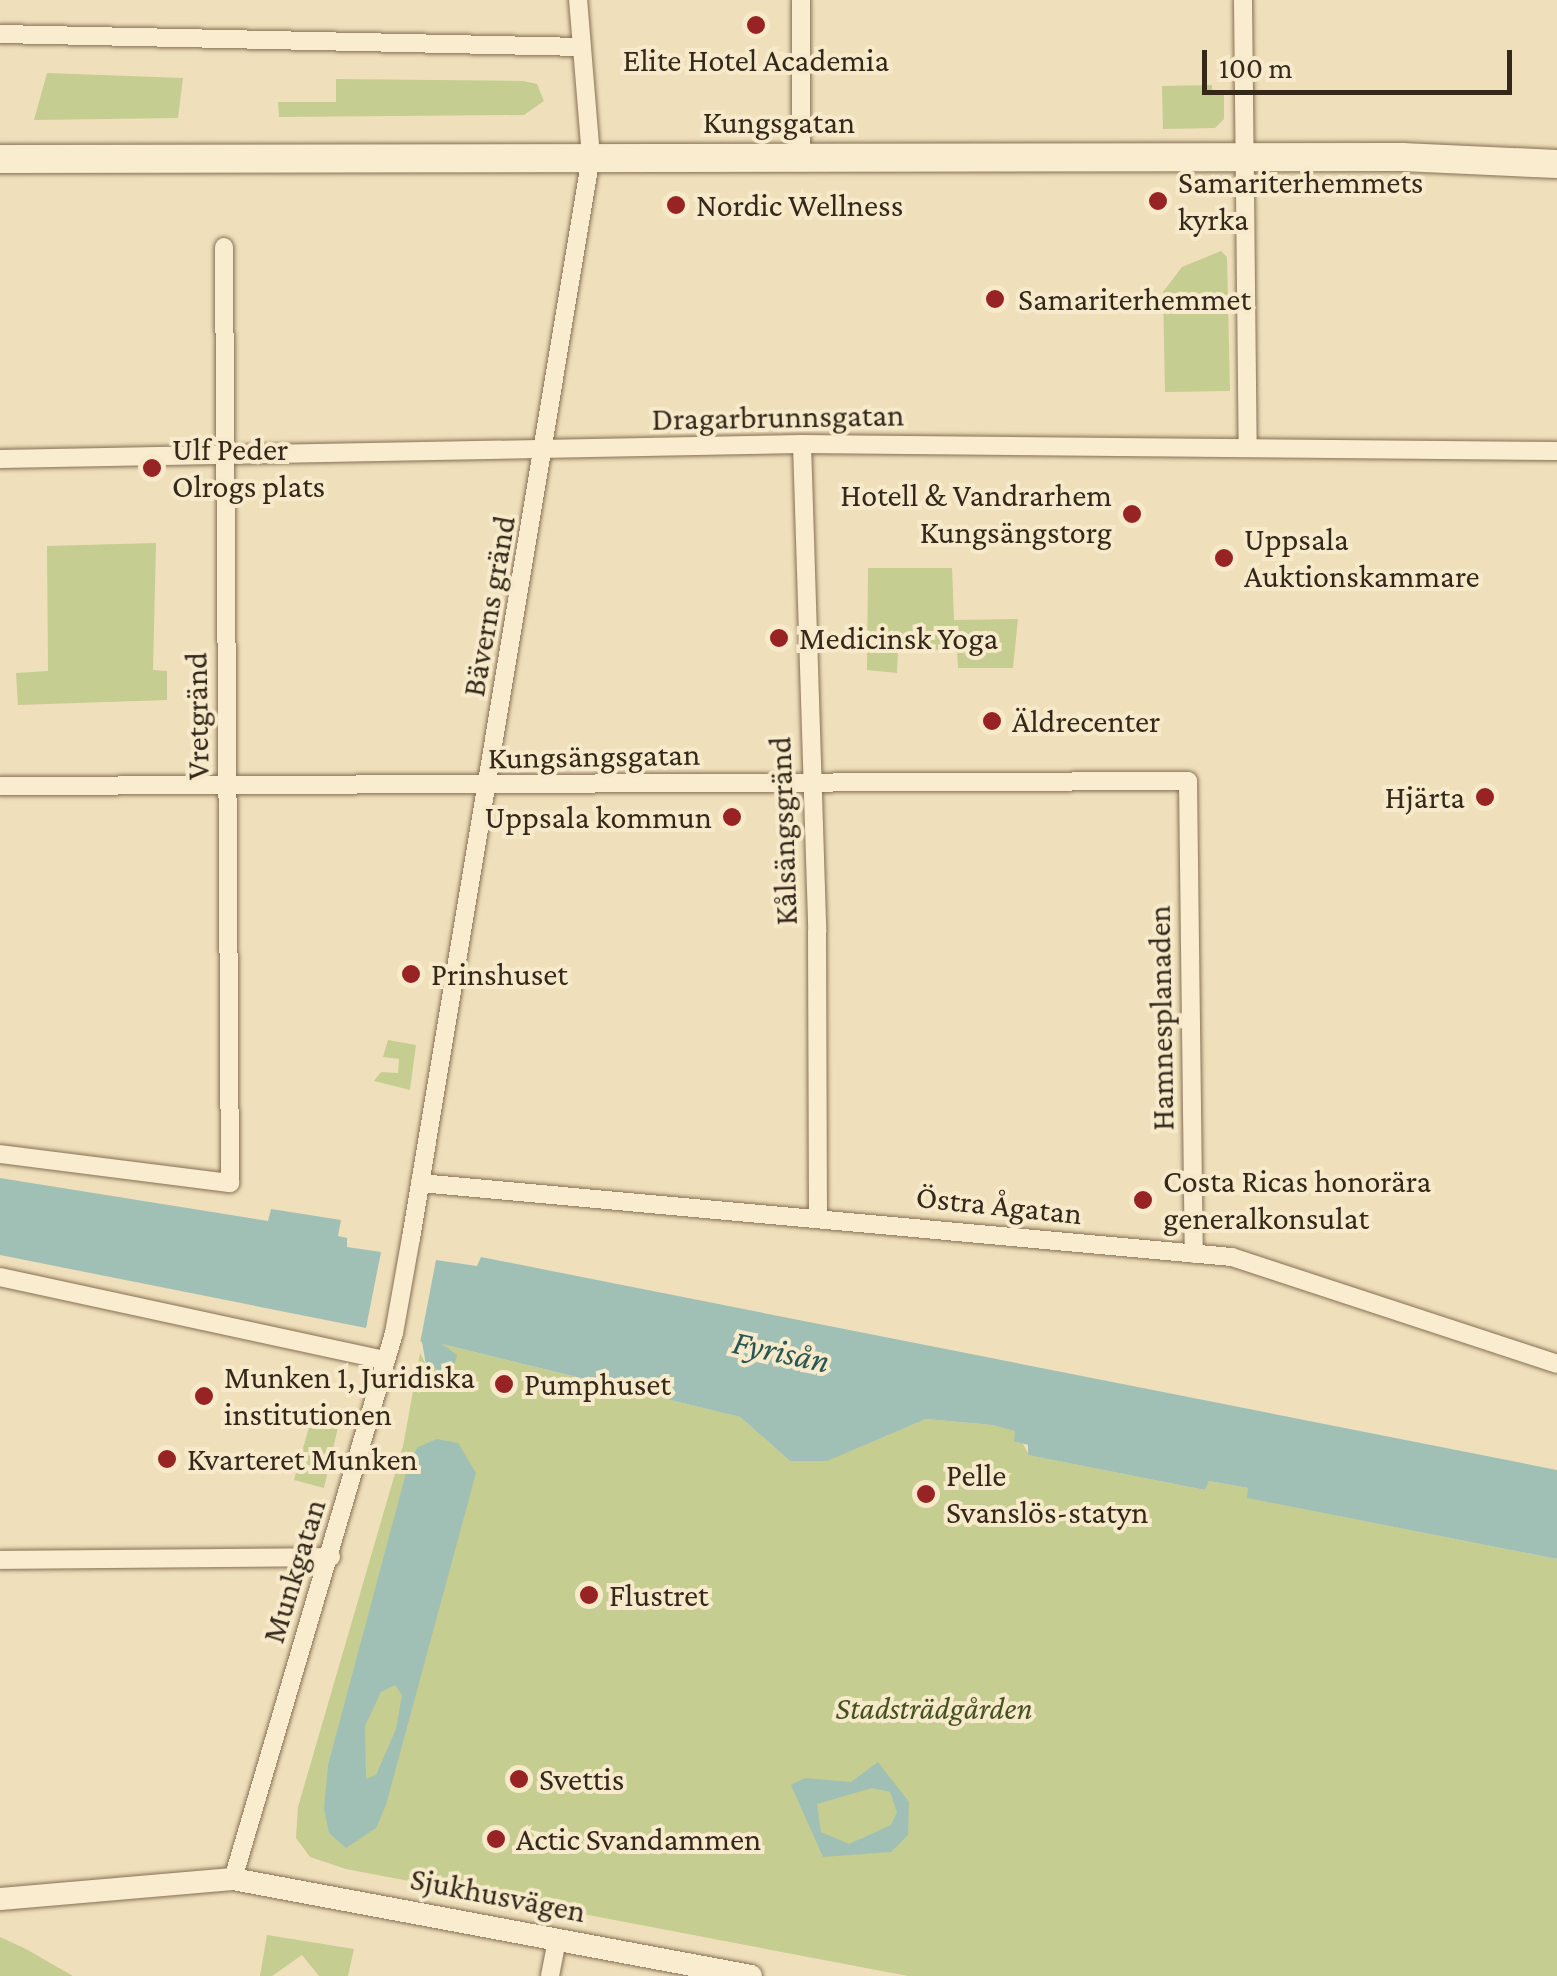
<!DOCTYPE html>
<meta charset="utf-8">
<style>
body{margin:0}
#map{position:relative;width:1557px;height:1976px;overflow:hidden;background:#efe0bb;font-family:"Crimson Pro",serif}
div>[style]{position:absolute}
.green>*{inset:0;background:#c5cd90}
.water>*{inset:0;background:#a0c0b6}
.pier>*{inset:0;background:#efe0bb}
.roads{filter:drop-shadow(0 0 2px #876f55) drop-shadow(0 0 2px #876f55)}
.minor>*{height:18px;margin:-9px;padding:0 9px;transform-origin:9px;border-radius:9px;background:#faedcf}
.tertiary>*{height:22px;margin:-11px;padding:0 11px;transform-origin:11px;border-radius:11px;background:#faedcf}
.secondary>*{height:28px;margin:-14px;padding:0 14px;transform-origin:14px;border-radius:14px;background:#faedcf}
.dots>*{width:28px;height:28px;translate:-50% -50%;box-sizing:border-box;border:5px solid #f6eacb;border-radius:50%}
span{translate:-50% -50%;white-space:nowrap;text-align:center;line-height:1.15;-webkit-text-stroke:8px #f6eacb;paint-order:stroke}
.poi-label{font-size:32px;color:#35271a}
.left{translate:0 -50%;text-align:left}
.right{translate:-100% -50%;text-align:right}
.street-label{font-size:32px;color:#35271a}
.park-label{font-size:32px;color:#455220;font-style:italic}
.water-label{font-size:35px;color:#295653;font-style:italic}
.scale{position:absolute;left:1202px;top:50px;width:310px;height:45px;box-sizing:border-box;border:5px solid #35271a;border-top:0;padding-left:12px;font-size:30px;line-height:35px;white-space:nowrap;color:#35271a;-webkit-text-stroke:8px #f6eacb;paint-order:stroke}
</style>
<div id="map">
<div class="green">
<i style="clip-path:polygon(47px 73px,183px 78px,178px 118px,34px 120px)"></i>
<i style="clip-path:polygon(336px 79px,523px 81px,537px 84px,544px 101px,524px 115px,279px 117px,278px 102px,336px 102px)"></i>
<i style="clip-path:polygon(1212px 85px,1212px 93px,1224px 93px,1224px 119px,1215px 128px,1163px 129px,1162px 86px)"></i>
<i style="clip-path:polygon(1221px 251px,1227px 257px,1230px 391px,1165px 392px,1163px 292px,1182px 267px)"></i>
<i style="clip-path:polygon(156px 543px,153px 670px,167px 671px,167px 700px,18px 705px,16px 673px,48px 671px,47px 546px)"></i>
<i style="clip-path:polygon(868px 568px,952px 568px,954px 620px,1018px 619px,1013px 668px,958px 668px,957px 650px,898px 649px,897px 673px,867px 670px)"></i>
<i style="clip-path:polygon(388px 1040px,416px 1045px,410px 1090px,374px 1081px,381px 1072px,398px 1073px,399px 1059px,383px 1057px)"></i>
<i style="clip-path:polygon(442px 1344px,740px 1417px,790px 1461px,828px 1460px,926px 1419px,992px 1425px,1016px 1431px,1029px 1455px,1205px 1490px,1209px 1481px,1248px 1488px,1248px 1498px,1557px 1559px,1557px 1976px,908px 1976px,346px 1869px,310px 1857px,296px 1838px,298px 1807px,403px 1446px,420px 1353px,426px 1365px)"></i>
<i style="clip-path:polygon(311px 1420px,338px 1427px,324px 1488px,294px 1480px)"></i>
<i style="clip-path:polygon(267px 1935px,354px 1949px,348px 1976px,319px 1976px,302px 1955px,272px 1976px,260px 1976px)"></i>
<i style="clip-path:polygon(0 1937px,26px 1949px,73px 1976px,0 1976px)"></i>
</div>
<div class="water">
<i style="clip-path:polygon(0 1178px,268px 1221px,271px 1209px,341px 1220px,338px 1236px,347px 1238px,347px 1247px,477px 1266px,481px 1257px,1557px 1470px,1557px 1559px,1247px 1498px,1248px 1488px,1209px 1481px,1205px 1490px,1028px 1455px,1028px 1445px,1014px 1441px,1015px 1431px,992px 1425px,926px 1419px,827px 1461px,790px 1461px,740px 1417px,442px 1344px,457px 1355px,452px 1375px,426px 1365px,422px 1342px,368px 1321px,366px 1328px,0 1255px)"></i>
<i style="clip-path:polygon(evenodd,437px 1439px,458px 1443px,476px 1473px,386px 1805px,376px 1828px,346px 1848px,329px 1833px,324px 1809px,328px 1765px,409px 1462px,418px 1447px,437px 1439px,395px 1685px,402px 1695px,396px 1729px,376px 1775px,366px 1779px,365px 1726px,381px 1692px,395px 1685px)"></i>
<i style="clip-path:polygon(evenodd,878px 1762px,909px 1802px,908px 1835px,891px 1852px,823px 1857px,791px 1785px,805px 1778px,851px 1782px,878px 1762px,872px 1788px,890px 1792px,897px 1812px,891px 1825px,849px 1844px,821px 1832px,817px 1804px,872px 1788px)"></i>
</div>
<div class="pier">
<i style="clip-path:polygon(382px 1247px,437px 1255px,420px 1343px,367px 1323px)"></i>
</div>
<div class="roads">
<div class="minor">
<i style="left:801px;top:0;width:156px;rotate:90deg"></i>
<i style="left:1243px;top:0;width:447px;rotate:89.4deg"></i>
<i style="left:0;top:34px;width:581px;rotate:1.28deg"></i>
<i style="left:802px;top:444px;width:488px;rotate:88.2deg"></i>
<i style="left:817px;top:932px;width:285px;rotate:89.8deg"></i>
<i style="left:0;top:459px;width:802px;rotate:-1.07deg"></i>
<i style="left:802px;top:444px;width:755px;rotate:0.53deg"></i>
<i style="left:0;top:786px;width:1188px;rotate:-0.24deg"></i>
<i style="left:1188px;top:781px;width:473px;rotate:89.3deg"></i>
<i style="left:0;top:1154px;width:232px;rotate:7.2deg"></i>
<i style="left:230px;top:1183px;width:936px;rotate:-90.37deg"></i>
<i style="left:420px;top:1183px;width:815px;rotate:5.21deg"></i>
<i style="left:1232px;top:1257px;width:342px;rotate:18.2deg"></i>
<i style="left:0;top:1277px;width:394px;rotate:12.2deg"></i>
<i style="left:0;top:1560px;width:331px;rotate:-0.5deg"></i>
<i style="left:233px;top:1879px;width:569px;rotate:-73.57deg"></i>
<i style="left:394px;top:1333px;width:97px;rotate:-79.9deg"></i>
<i style="left:411px;top:1238px;width:1096px;rotate:-80.55deg"></i>
<i style="left:591px;top:157px;width:158px;rotate:-94.7deg"></i>
<i style="left:550px;top:1976px;width:37px;rotate:-79deg"></i>
</div>
<div class="tertiary">
<i style="left:0;top:1899px;width:234px;rotate:-4.9deg"></i>
<i style="left:233px;top:1879px;width:527px;rotate:10.61deg"></i>
</div>
<div class="secondary">
<i style="left:0;top:159px;width:1402px;rotate:-0.08deg"></i>
<i style="left:1402px;top:157px;width:155px;rotate:2.6deg"></i>
</div>
</div>
<div class="dots">
<i style="left:756px;top:25px;background:#972324"></i>
<i style="left:1158px;top:201px;background:#972324"></i>
<i style="left:676px;top:205px;background:#972324"></i>
<i style="left:995px;top:299px;background:#972324"></i>
<i style="left:152px;top:468px;background:#972324"></i>
<i style="left:1132px;top:514px;background:#972324"></i>
<i style="left:1224px;top:558px;background:#972324"></i>
<i style="left:779px;top:638px;background:#972324"></i>
<i style="left:992px;top:721px;background:#972324"></i>
<i style="left:1485px;top:797px;background:#972324"></i>
<i style="left:732px;top:817px;background:#972324"></i>
<i style="left:411px;top:974px;background:#972324"></i>
<i style="left:1143px;top:1200px;background:#972324"></i>
<i style="left:504px;top:1384px;background:#972324"></i>
<i style="left:204px;top:1396px;background:#972324"></i>
<i style="left:167px;top:1459px;background:#972324"></i>
<i style="left:926px;top:1494px;background:#972324"></i>
<i style="left:589px;top:1595px;background:#972324"></i>
<i style="left:519px;top:1779px;background:#972324"></i>
<i style="left:496px;top:1839px;background:#972324"></i>
</div>
<div class="poi-label">
<span style="left:756px;top:60px">Elite Hotel Academia</span>
<span class="left" style="left:1178px;top:201px">Samariterhemmets<br>kyrka</span>
<span class="left" style="left:696px;top:205px">Nordic Wellness</span>
<span class="left" style="left:1018px;top:299px">Samariterhemmet</span>
<span class="left" style="left:172px;top:468px">Ulf Peder<br>Olrogs plats</span>
<span class="right" style="left:1112px;top:514px">Hotell &amp; Vandrarhem<br>Kungsängstorg</span>
<span class="left" style="left:1244px;top:558px">Uppsala<br>Auktionskammare</span>
<span class="left" style="left:799px;top:638px">Medicinsk Yoga</span>
<span class="left" style="left:1012px;top:721px">Äldrecenter</span>
<span class="right" style="left:1465px;top:797px">Hjärta</span>
<span class="right" style="left:712px;top:817px">Uppsala kommun</span>
<span class="left" style="left:431px;top:974px">Prinshuset</span>
<span class="left" style="left:1163px;top:1200px">Costa Ricas honorära<br>generalkonsulat</span>
<span class="left" style="left:224px;top:1396px">Munken 1, Juridiska<br>institutionen</span>
<span class="left" style="left:524px;top:1384px">Pumphuset</span>
<span class="left" style="left:187px;top:1459px">Kvarteret Munken</span>
<span class="left" style="left:946px;top:1494px">Pelle<br>Svanslös-statyn</span>
<span class="left" style="left:609px;top:1595px">Flustret</span>
<span class="left" style="left:539px;top:1779px">Svettis</span>
<span class="left" style="left:516px;top:1839px">Actic Svandammen</span>
</div>
<div class="street-label">
<span style="left:779px;top:122px">Kungsgatan</span>
<span style="left:778px;top:417px;rotate:-1deg">Dragarbrunnsgatan</span>
<span style="left:489px;top:606px;rotate:-80deg">Bäverns gränd</span>
<span style="left:197px;top:716px;rotate:-91deg">Vretgränd</span>
<span style="left:594px;top:756px;rotate:-1deg">Kungsängsgatan</span>
<span style="left:783px;top:831px;rotate:-92deg">Kålsängsgränd</span>
<span style="left:1161px;top:1018px;rotate:-91deg">Hamnesplanaden</span>
<span style="left:999px;top:1205px;rotate:6deg">Östra Ågatan</span>
<span style="left:294px;top:1571px;rotate:-73deg">Munkgatan</span>
<span style="left:498px;top:1895px;rotate:11deg">Sjukhusvägen</span>
</div>
<div class="park-label">
<span style="left:934px;top:1708px">Stadsträdgården</span>
</div>
<div class="water-label">
<span style="left:781px;top:1352px;rotate:12deg">Fyrisån</span>
</div>
<div class="scale">100 m</div>
</div>
